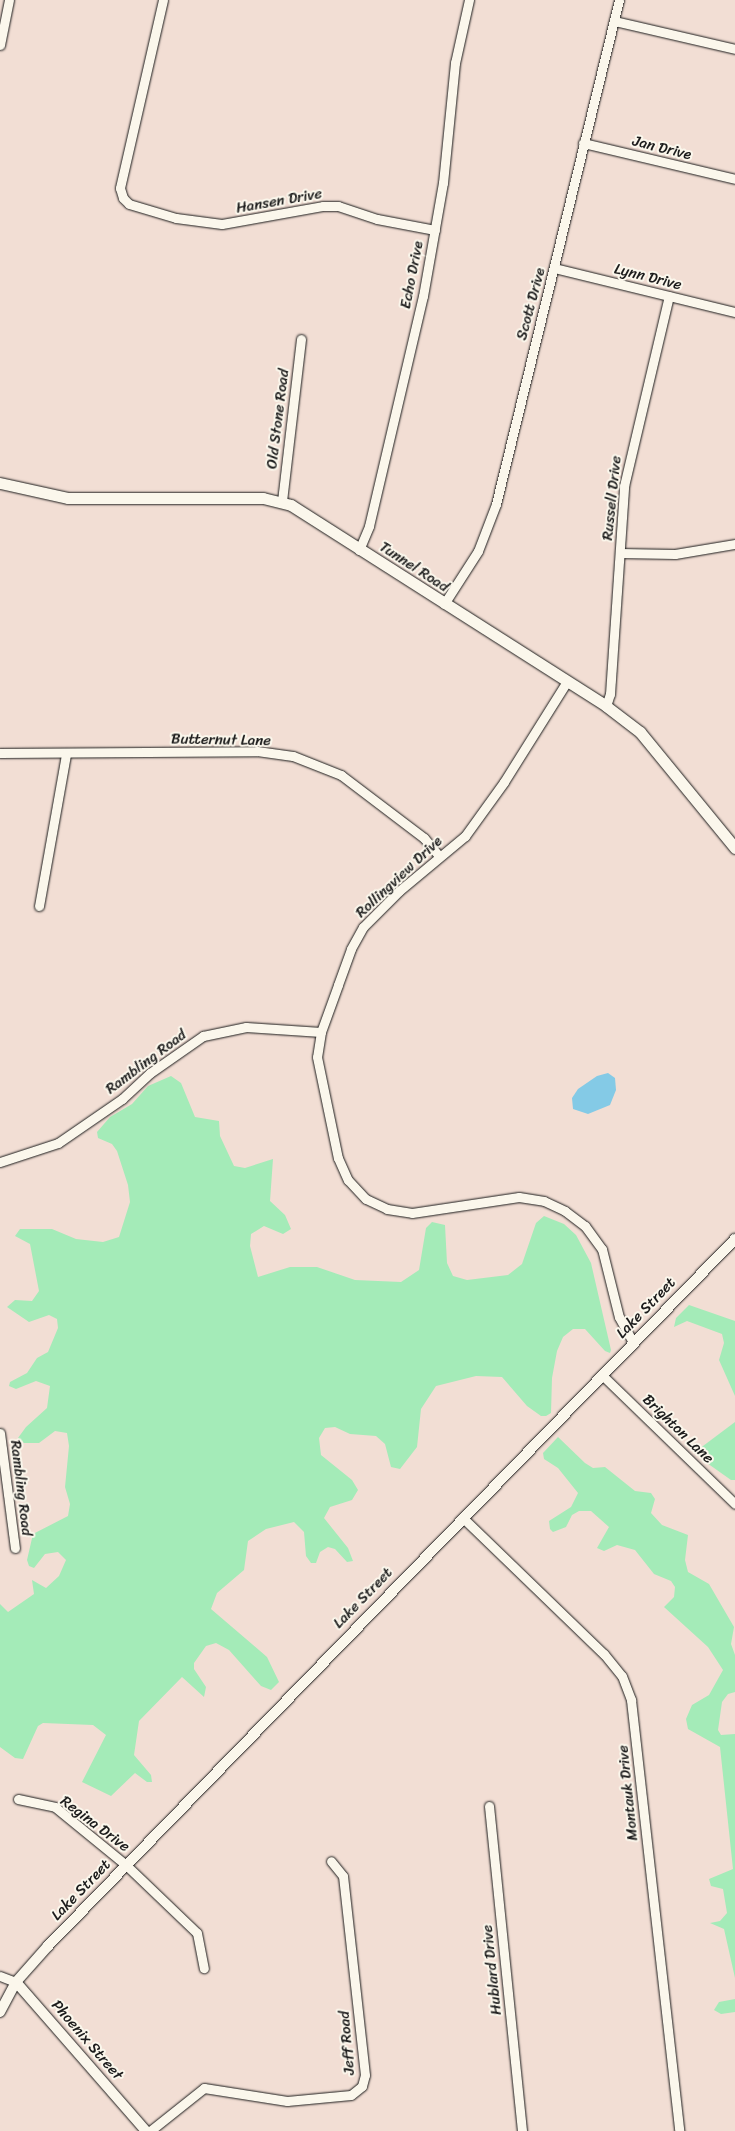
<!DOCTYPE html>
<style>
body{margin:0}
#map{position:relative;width:735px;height:2131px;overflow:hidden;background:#f2ded4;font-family:Sriracha,sans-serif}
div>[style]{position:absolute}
.green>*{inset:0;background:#a4ebb8}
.water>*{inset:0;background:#84cae6}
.roads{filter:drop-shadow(0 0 1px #1c1c1c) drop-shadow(0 0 1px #1c1c1c)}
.minor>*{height:9px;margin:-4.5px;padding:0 4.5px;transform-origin:4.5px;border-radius:4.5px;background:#fbf7ec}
.tertiary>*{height:10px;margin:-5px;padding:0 5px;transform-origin:5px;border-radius:5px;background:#fbf7ec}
.secondary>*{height:11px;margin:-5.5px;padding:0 5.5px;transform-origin:5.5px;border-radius:5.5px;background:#fbf7ec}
span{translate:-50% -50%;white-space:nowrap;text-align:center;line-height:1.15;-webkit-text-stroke:4px #fbf7ec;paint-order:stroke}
.street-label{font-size:15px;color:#1c1c1c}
</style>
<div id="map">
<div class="green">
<i style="clip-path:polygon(171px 1076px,181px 1083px,195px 1117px,219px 1121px,220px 1136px,234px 1166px,245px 1168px,273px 1159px,270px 1201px,285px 1215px,291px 1229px,283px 1234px,264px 1226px,251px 1234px,250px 1246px,258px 1277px,290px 1267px,317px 1267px,355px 1280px,401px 1282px,419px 1270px,426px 1228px,432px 1222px,445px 1225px,447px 1263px,453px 1276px,467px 1280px,508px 1275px,522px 1264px,536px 1223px,544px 1216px,564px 1224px,576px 1235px,591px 1263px,611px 1350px,610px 1353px,605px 1351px,585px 1329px,573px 1329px,563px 1337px,557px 1351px,552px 1378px,551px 1413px,546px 1416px,541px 1416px,527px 1406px,502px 1377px,476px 1376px,436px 1386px,421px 1409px,417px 1447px,400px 1469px,391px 1467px,385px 1444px,376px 1436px,350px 1434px,335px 1427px,325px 1428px,319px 1438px,321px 1455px,352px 1480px,358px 1490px,352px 1500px,330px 1507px,324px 1518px,348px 1548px,353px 1561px,347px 1562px,335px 1549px,328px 1547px,320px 1552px,316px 1563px,311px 1563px,306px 1556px,304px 1532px,294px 1522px,266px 1529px,248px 1541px,244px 1570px,217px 1593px,211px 1609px,267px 1657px,279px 1682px,271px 1690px,261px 1686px,229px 1650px,216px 1643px,206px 1646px,194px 1663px,194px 1669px,206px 1687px,204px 1697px,182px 1677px,139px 1721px,134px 1755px,151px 1775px,152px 1782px,147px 1782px,135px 1773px,111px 1796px,82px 1782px,106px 1735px,93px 1725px,43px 1723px,38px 1726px,23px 1759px,15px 1758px,0 1747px,0 1604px,8px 1612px,34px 1594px,32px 1580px,46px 1588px,59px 1576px,66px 1560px,58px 1552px,45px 1554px,34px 1568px,29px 1566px,27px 1560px,33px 1534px,68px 1516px,70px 1504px,65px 1487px,69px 1446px,67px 1433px,55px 1431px,39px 1443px,24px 1443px,18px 1438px,26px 1427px,47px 1408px,50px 1386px,36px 1381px,16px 1389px,9px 1386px,10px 1382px,27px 1373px,37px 1358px,48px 1352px,58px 1328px,57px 1319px,49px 1315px,29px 1322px,7px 1307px,15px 1300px,32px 1301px,39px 1291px,30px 1244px,15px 1236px,20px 1229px,52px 1229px,76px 1239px,103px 1242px,119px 1237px,130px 1202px,128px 1185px,117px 1151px,112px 1144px,98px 1138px,97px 1132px,110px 1117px,132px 1104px,148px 1086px)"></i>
<i style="clip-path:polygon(689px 1305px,735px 1321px,735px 1396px,719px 1360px,724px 1343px,722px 1334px,687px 1321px,674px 1327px,676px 1318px)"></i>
<i style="clip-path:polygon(735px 1422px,735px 1480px,731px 1480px,707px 1463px,699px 1449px)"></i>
<i style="clip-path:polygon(558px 1437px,585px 1463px,593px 1468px,605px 1467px,635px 1491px,651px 1493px,655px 1499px,651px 1513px,662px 1525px,688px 1535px,685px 1560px,688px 1572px,709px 1584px,734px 1627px,731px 1644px,735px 1655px,735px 1692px,728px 1694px,722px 1702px,718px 1730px,721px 1735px,735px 1734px,735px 1978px,724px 1929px,710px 1923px,720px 1921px,727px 1913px,723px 1889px,711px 1886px,709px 1879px,733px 1869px,720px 1747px,688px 1729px,686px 1719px,692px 1705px,709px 1695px,723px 1670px,708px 1647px,664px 1607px,674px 1597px,675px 1587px,671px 1581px,654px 1574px,635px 1550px,617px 1545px,604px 1551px,597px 1548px,609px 1527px,591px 1511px,579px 1511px,572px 1515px,566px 1527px,553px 1532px,550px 1529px,549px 1521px,571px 1507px,578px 1493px,558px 1468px,544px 1459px,543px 1453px)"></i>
<i style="clip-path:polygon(735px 1999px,735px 2012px,721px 2014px,714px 2010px,719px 2002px)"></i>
</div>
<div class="water">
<i style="clip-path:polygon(608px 1073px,615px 1078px,616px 1090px,610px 1105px,588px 1114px,573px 1109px,572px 1098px,578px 1089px,597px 1076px)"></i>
</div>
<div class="roads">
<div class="minor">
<i style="left:163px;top:0;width:193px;rotate:102.9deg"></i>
<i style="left:120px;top:188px;width:10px;rotate:73deg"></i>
<i style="left:123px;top:198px;width:8px;rotate:45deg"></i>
<i style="left:129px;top:204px;width:49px;rotate:16.6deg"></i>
<i style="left:176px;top:218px;width:46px;rotate:7.4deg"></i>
<i style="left:222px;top:224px;width:103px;rotate:-10.1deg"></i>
<i style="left:323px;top:206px;width:15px"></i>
<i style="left:338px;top:206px;width:41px;rotate:18.4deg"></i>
<i style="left:377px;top:219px;width:59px;rotate:10.7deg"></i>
<i style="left:614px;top:21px;width:124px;rotate:13deg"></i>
<i style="left:0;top:45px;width:46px;rotate:-78.7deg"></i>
<i style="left:583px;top:143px;width:156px;rotate:13.3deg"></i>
<i style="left:554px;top:268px;width:186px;rotate:13.7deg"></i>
<i style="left:282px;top:501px;width:163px;rotate:-83.3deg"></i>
<i style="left:359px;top:550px;width:26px;rotate:-67deg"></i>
<i style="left:369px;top:526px;width:236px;rotate:-76.8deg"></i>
<i style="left:423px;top:296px;width:115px;rotate:-80deg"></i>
<i style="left:443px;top:183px;width:121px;rotate:-84.3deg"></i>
<i style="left:455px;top:63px;width:65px;rotate:-77.5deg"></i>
<i style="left:620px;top:553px;width:55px;rotate:1deg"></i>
<i style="left:675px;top:554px;width:61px;rotate:-9.5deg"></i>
<i style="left:444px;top:604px;width:63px;rotate:-57.3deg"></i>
<i style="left:478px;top:551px;width:50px;rotate:-69deg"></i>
<i style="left:496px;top:504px;width:519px;rotate:-76.29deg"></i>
<i style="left:566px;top:683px;width:117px;rotate:122.1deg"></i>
<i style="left:504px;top:782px;width:67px;rotate:125.8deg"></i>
<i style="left:465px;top:836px;width:86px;rotate:140.2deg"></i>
<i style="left:399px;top:891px;width:51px;rotate:135deg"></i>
<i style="left:363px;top:927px;width:25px;rotate:119deg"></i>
<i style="left:351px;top:949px;width:38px;rotate:110deg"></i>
<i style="left:338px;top:985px;width:50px;rotate:109.9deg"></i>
<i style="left:321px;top:1032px;width:25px;rotate:99deg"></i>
<i style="left:317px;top:1057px;width:103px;rotate:78.3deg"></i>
<i style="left:338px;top:1158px;width:24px;rotate:66deg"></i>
<i style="left:348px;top:1180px;width:26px;rotate:47deg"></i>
<i style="left:366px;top:1199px;width:23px;rotate:25deg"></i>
<i style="left:387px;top:1209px;width:25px;rotate:9deg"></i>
<i style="left:412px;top:1213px;width:108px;rotate:-8.5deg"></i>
<i style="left:519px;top:1197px;width:25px;rotate:9deg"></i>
<i style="left:544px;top:1201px;width:23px;rotate:25deg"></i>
<i style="left:565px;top:1211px;width:25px;rotate:37deg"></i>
<i style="left:585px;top:1226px;width:29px;rotate:54deg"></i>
<i style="left:602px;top:1249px;width:70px;rotate:76deg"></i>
<i style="left:619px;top:1317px;width:29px;rotate:61deg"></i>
<i style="left:606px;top:706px;width:13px;rotate:-72deg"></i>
<i style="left:610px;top:694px;width:208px;rotate:-86.1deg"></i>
<i style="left:624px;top:486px;width:195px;rotate:-76.7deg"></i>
<i style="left:0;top:753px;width:257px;rotate:-0.4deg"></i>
<i style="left:257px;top:751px;width:36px;rotate:8deg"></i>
<i style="left:293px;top:756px;width:52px;rotate:21.6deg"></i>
<i style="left:341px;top:775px;width:104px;rotate:37.2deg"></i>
<i style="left:424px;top:838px;width:23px;rotate:50deg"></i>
<i style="left:39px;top:906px;width:154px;rotate:-79.9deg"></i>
<i style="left:0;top:1162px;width:61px;rotate:-18.1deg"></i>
<i style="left:58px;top:1143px;width:78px;rotate:-34.5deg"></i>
<i style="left:122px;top:1099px;width:38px;rotate:-43deg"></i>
<i style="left:150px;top:1073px;width:65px;rotate:-34.9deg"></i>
<i style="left:203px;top:1036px;width:44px;rotate:-11.8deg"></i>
<i style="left:246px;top:1027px;width:75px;rotate:3.8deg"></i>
<i style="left:602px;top:1375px;width:185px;rotate:44.1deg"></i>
<i style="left:0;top:1433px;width:116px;rotate:82.6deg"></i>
<i style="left:463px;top:1518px;width:196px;rotate:44deg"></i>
<i style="left:604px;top:1654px;width:28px;rotate:51deg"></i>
<i style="left:622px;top:1676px;width:26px;rotate:69deg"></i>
<i style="left:631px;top:1700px;width:434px;rotate:83.6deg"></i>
<i style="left:18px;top:1799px;width:38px;rotate:12deg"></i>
<i style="left:55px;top:1807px;width:92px;rotate:39.2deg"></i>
<i style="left:126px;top:1865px;width:98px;rotate:43.8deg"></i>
<i style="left:197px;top:1933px;width:36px;rotate:79deg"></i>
<i style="left:489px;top:1806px;width:327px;rotate:84.2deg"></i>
<i style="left:0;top:1976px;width:17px;rotate:21deg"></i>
<i style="left:150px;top:2131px;width:69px;rotate:-38.5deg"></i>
<i style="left:204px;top:2088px;width:84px;rotate:8.9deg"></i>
<i style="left:287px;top:2101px;width:64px;rotate:-5.4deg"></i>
<i style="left:351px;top:2095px;width:14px;rotate:-39deg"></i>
<i style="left:362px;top:2086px;width:11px;rotate:-75deg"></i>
<i style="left:365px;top:2075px;width:200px;rotate:-96.3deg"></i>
<i style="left:343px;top:1876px;width:19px;rotate:-129deg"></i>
</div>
<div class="tertiary">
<i style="left:16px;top:1982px;width:198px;rotate:48.9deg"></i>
<i style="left:0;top:2012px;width:34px;rotate:-62deg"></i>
<i style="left:16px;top:1982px;width:48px;rotate:-48.4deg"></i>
<i style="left:48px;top:1946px;width:986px;rotate:-45.82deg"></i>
</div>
<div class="secondary">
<i style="left:0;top:483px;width:70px;rotate:12.4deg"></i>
<i style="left:68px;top:498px;width:195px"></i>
<i style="left:263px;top:498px;width:29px;rotate:14deg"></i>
<i style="left:291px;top:505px;width:374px;rotate:32.5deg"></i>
<i style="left:606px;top:706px;width:43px;rotate:37.4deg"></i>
<i style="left:640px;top:732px;width:150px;rotate:50.7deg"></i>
</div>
</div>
<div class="street-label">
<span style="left:662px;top:148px;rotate:14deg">Jan Drive</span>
<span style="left:279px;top:201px;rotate:-10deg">Hansen Drive</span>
<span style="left:412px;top:275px;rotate:-79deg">Echo Drive</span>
<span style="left:648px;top:277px;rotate:14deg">Lynn Drive</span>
<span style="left:531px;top:304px;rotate:-75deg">Scott Drive</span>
<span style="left:278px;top:419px;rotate:-83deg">Old Stone Road</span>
<span style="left:612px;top:498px;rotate:-84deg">Russell Drive</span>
<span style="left:414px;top:567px;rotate:33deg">Tunnel Road</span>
<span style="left:221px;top:740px;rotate:1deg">Butternut Lane</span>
<span style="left:399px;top:877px;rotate:-43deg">Rollingview Drive</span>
<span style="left:146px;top:1062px;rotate:-37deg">Rambling Road</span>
<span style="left:646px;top:1308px;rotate:-46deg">Lake Street</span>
<span style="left:678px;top:1429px;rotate:44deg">Brighton Lane</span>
<span style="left:21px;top:1488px;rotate:83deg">Rambling Road</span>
<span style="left:363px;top:1598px;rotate:-46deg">Lake Street</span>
<span style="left:628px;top:1793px;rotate:-96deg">Montauk Drive</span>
<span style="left:95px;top:1824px;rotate:37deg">Regina Drive</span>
<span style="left:81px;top:1890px;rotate:-46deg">Lake Street</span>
<span style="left:492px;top:1970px;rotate:-96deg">Hublard Drive</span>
<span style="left:87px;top:2040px;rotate:49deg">Phoenix Street</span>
<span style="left:347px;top:2043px;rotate:-95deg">Jeff Road</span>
</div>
</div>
